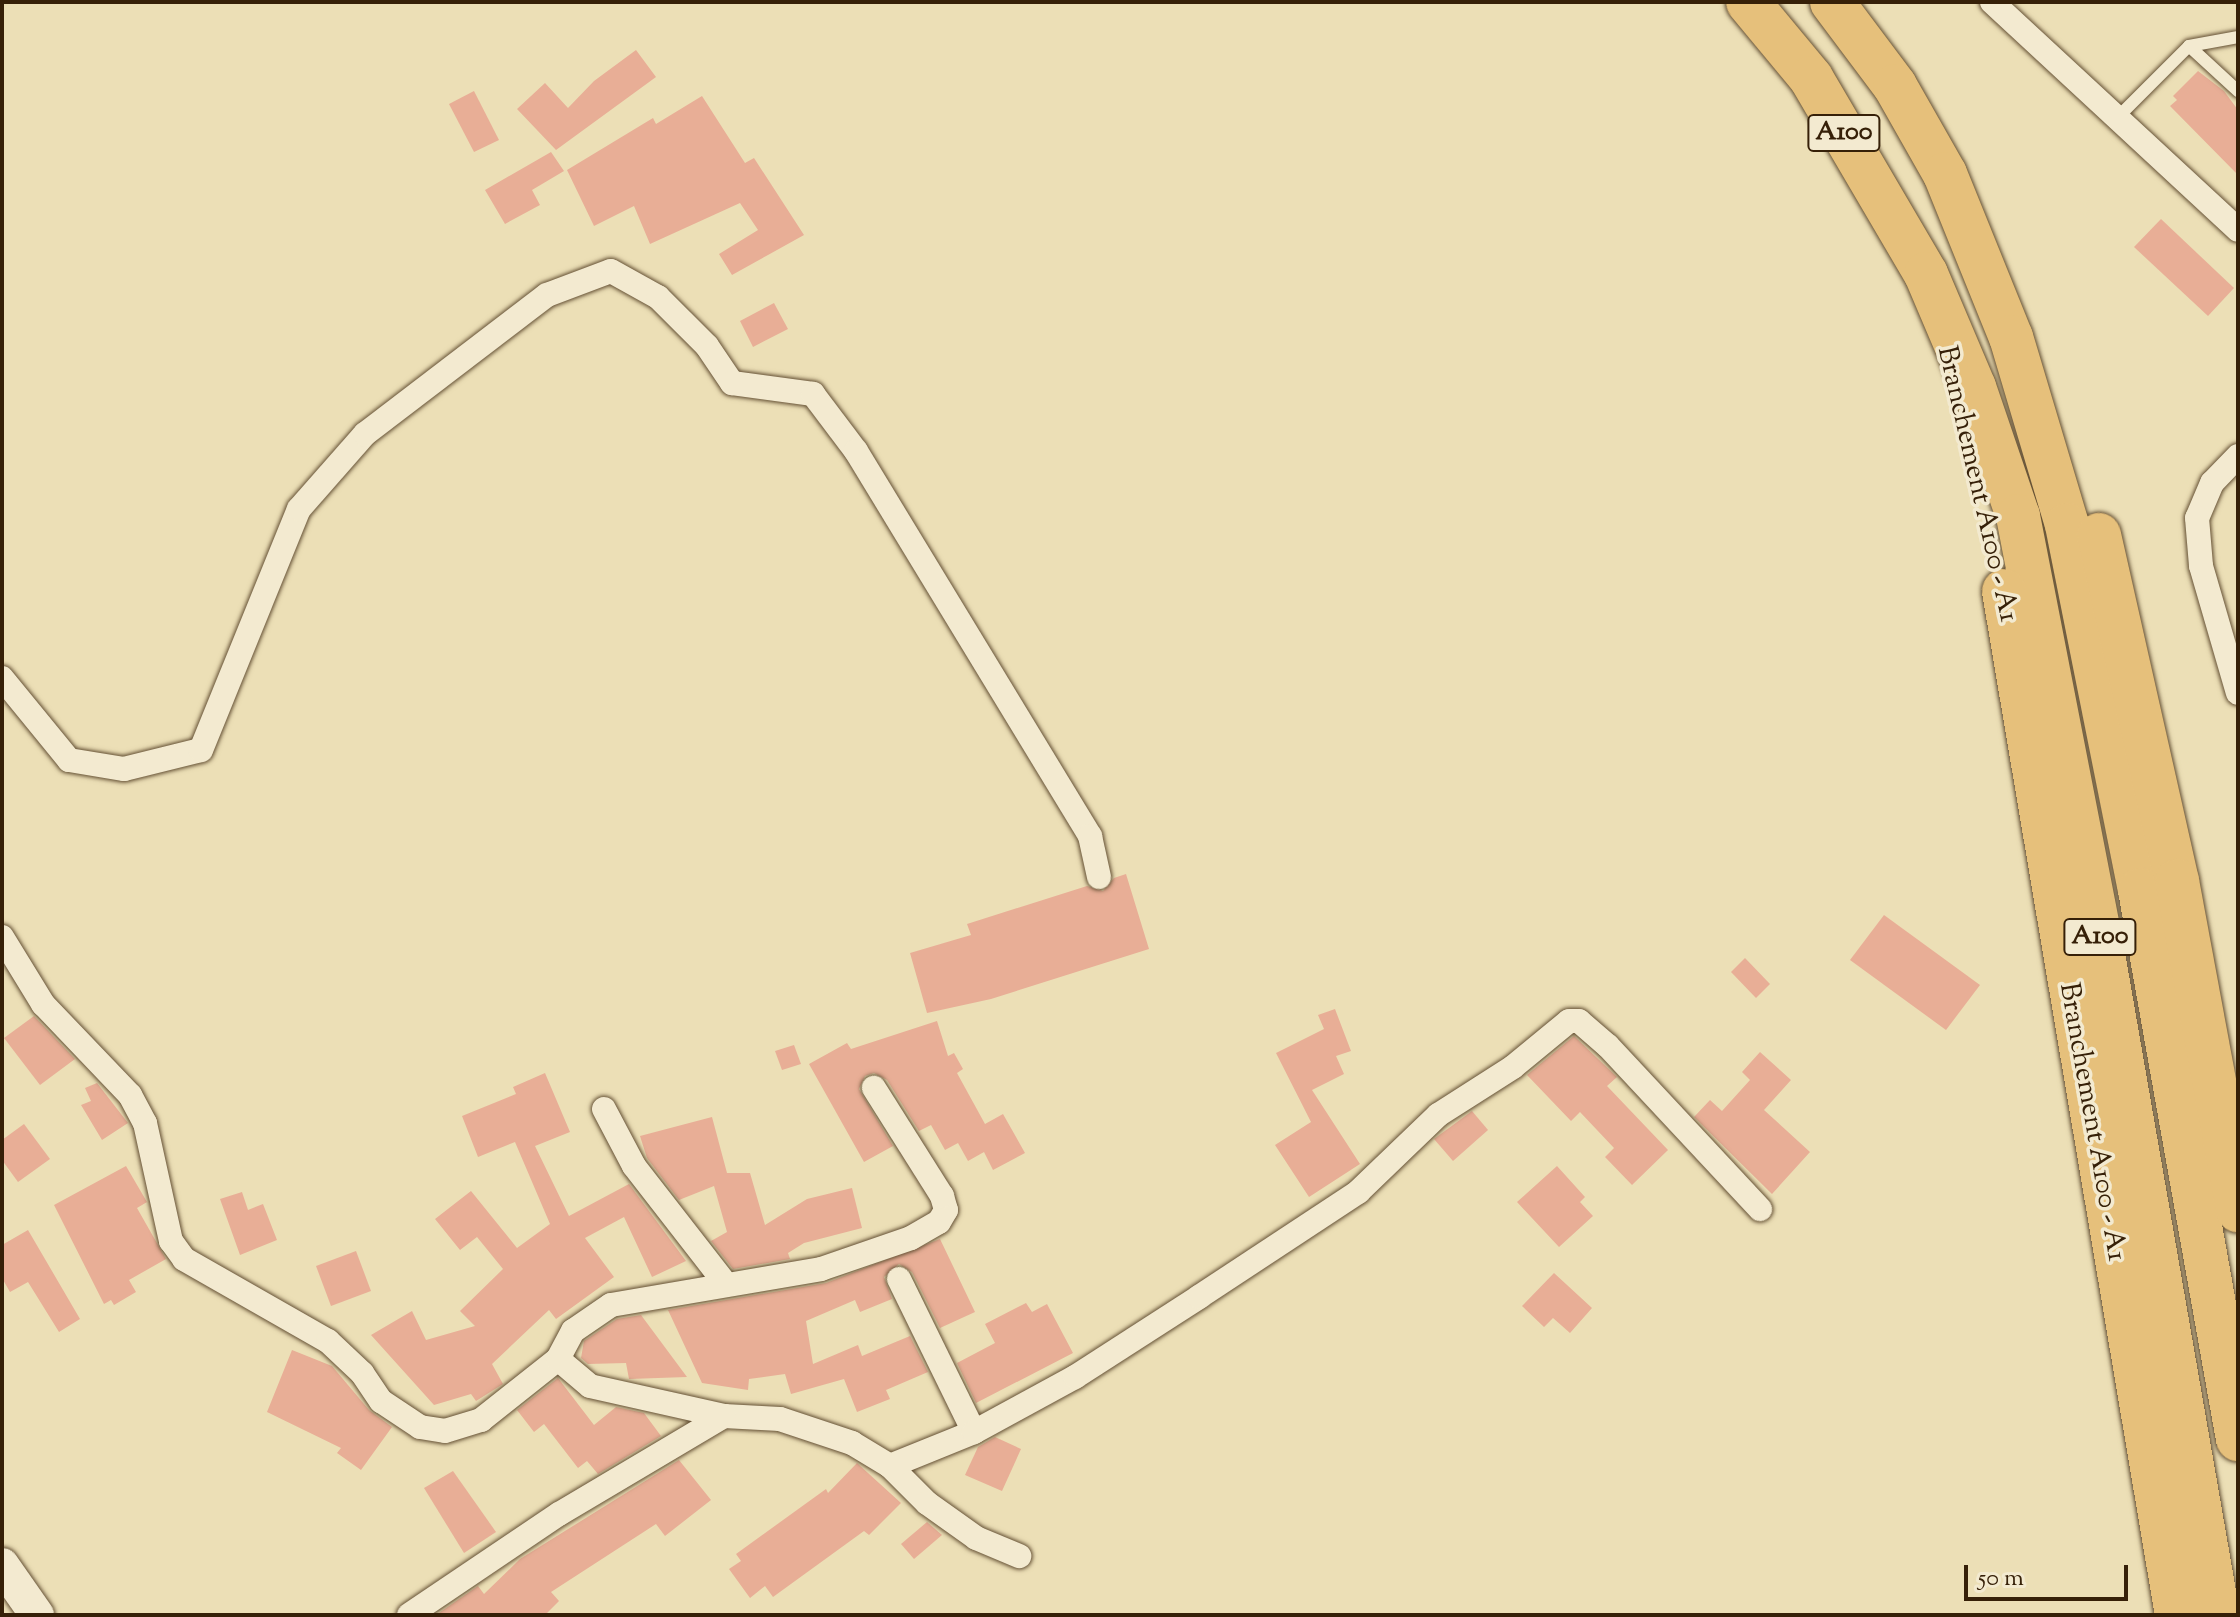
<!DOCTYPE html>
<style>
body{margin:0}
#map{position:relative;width:2240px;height:1617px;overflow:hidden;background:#ecdfb6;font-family:"Sorts Mill Goudy",serif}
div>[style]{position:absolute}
.building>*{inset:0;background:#e8ae96}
.roads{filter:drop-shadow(0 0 2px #645034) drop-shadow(0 0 2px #645034)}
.lane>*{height:12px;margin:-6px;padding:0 6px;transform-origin:6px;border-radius:6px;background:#f3ead0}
.street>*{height:24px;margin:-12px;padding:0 12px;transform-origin:12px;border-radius:12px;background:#f3ead0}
.secondary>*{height:34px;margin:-17px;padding:0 17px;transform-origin:17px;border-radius:17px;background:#f3ead0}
.highway>*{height:44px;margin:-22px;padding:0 22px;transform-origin:22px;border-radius:22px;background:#e6c07b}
span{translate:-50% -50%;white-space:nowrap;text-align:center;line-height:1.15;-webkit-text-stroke:7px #f3ead0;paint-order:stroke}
.shield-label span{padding:2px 6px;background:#f3ead0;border:2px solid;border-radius:6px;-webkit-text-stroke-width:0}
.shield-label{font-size:26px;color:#362008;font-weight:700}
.street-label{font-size:28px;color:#362008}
.frame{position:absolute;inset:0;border:4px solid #362008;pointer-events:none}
.scale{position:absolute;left:1964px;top:1565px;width:164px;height:36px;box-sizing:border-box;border:4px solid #362008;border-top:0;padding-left:10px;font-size:24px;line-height:28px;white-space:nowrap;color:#362008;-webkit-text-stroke:6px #f3ead0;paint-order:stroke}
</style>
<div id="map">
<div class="building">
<i style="clip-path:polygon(636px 50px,656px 77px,556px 150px,517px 109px,545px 83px,568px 108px,594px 81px)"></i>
<i style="clip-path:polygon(2198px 71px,2224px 91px,2238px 110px,2238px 175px,2170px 106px,2177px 100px,2173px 96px)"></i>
<i style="clip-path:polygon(474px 91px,499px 140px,474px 152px,449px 104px)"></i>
<i style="clip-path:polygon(702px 96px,745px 163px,754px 158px,804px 235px,732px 275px,719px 254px,758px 230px,740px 203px,650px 244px,634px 206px,594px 226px,567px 170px,653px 118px,656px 124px)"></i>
<i style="clip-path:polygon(551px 152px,564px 171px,532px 190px,540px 205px,505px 224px,485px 190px)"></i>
<i style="clip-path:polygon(2161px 219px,2234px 288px,2208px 316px,2134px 247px)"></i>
<i style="clip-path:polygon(774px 303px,788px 329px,753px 347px,740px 321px)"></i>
<i style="clip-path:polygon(1126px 874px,1149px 949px,991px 999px,927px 1013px,910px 953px,971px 935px,967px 924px,1087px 886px,1103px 891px,1114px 878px)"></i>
<i style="clip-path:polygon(1884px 915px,1980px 985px,1946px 1030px,1850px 960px)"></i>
<i style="clip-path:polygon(1745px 958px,1770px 984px,1756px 998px,1731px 972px)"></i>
<i style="clip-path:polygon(1335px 1009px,1351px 1051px,1336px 1056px,1344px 1074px,1312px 1090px,1360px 1164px,1309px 1197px,1275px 1145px,1311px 1122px,1276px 1053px,1324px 1029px,1318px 1015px)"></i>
<i style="clip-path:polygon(34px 1016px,75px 1059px,40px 1085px,4px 1038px)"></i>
<i style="clip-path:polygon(937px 1021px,948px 1056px,954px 1053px,963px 1069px,957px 1073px,985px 1124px,1003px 1114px,1025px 1153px,993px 1170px,984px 1152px,968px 1161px,958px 1143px,945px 1150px,931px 1125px,919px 1131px,887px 1080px,874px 1073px,865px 1076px,859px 1089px,893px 1146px,864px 1162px,809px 1064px,847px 1043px,851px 1049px)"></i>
<i style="clip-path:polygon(1574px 1036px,1617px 1077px,1607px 1086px,1668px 1150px,1632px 1185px,1605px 1157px,1614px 1148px,1580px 1112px,1571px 1121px,1527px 1075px)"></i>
<i style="clip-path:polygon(794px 1045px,801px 1064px,782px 1070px,775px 1051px)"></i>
<i style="clip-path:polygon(1760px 1052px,1791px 1080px,1764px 1110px,1810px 1152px,1772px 1194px,1694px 1117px,1710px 1100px,1722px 1111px,1750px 1080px,1742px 1072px)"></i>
<i style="clip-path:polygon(545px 1073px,570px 1132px,535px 1146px,569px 1216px,629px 1184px,686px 1261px,652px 1277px,624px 1217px,585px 1238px,614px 1277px,556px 1319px,549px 1310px,492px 1364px,503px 1384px,476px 1401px,471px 1394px,434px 1405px,371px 1335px,412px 1311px,426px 1340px,475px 1326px,460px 1311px,503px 1269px,477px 1237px,460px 1250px,435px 1219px,471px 1191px,517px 1248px,550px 1224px,515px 1142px,478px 1157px,462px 1116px,516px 1094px,513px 1087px)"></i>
<i style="clip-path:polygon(97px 1083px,128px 1123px,102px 1140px,81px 1105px,91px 1101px,85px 1088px)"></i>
<i style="clip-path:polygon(1472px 1111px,1488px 1130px,1453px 1161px,1434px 1139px)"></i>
<i style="clip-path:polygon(712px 1117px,727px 1173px,750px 1173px,765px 1225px,807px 1199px,852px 1188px,862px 1228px,804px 1243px,788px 1253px,790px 1259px,733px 1269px,711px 1241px,727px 1232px,714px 1186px,679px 1200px,647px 1158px,640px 1136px)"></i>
<i style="clip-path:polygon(24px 1124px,50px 1159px,18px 1182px,2px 1160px,2px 1140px)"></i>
<i style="clip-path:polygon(126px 1166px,147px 1202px,137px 1208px,166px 1259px,129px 1280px,136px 1292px,114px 1305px,111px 1300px,104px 1304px,54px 1205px)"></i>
<i style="clip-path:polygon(1557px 1166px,1585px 1197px,1580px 1202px,1593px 1216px,1559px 1247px,1517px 1202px)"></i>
<i style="clip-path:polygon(242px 1192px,248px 1210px,263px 1204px,277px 1240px,240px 1255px,220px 1199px)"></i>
<i style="clip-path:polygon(28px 1230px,80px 1319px,59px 1332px,28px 1282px,10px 1292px,2px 1278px,2px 1245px)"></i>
<i style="clip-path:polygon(940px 1239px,975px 1312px,940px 1328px,912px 1272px,899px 1264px,884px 1277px,892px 1299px,860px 1312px,855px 1300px,806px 1321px,813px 1364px,858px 1345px,862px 1356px,910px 1336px,928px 1372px,886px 1390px,890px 1399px,857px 1412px,844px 1379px,791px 1394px,785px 1374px,749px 1379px,748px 1390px,702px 1383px,668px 1310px,826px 1283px)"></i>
<i style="clip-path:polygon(356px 1251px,371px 1291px,331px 1306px,316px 1266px)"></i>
<i style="clip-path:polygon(1554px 1273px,1592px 1308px,1570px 1333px,1553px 1318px,1544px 1327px,1522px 1306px)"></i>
<i style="clip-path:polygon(1026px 1303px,1032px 1312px,1047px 1304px,1073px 1353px,976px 1403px,957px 1363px,995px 1343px,985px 1324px)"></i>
<i style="clip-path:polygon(641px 1315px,687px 1377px,629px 1379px,626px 1363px,588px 1364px,581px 1358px,584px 1341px,617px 1319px)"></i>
<i style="clip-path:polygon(292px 1350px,332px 1366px,369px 1410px,392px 1427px,361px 1470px,337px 1453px,341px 1448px,267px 1412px)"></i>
<i style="clip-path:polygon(558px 1378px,594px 1425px,616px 1407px,644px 1413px,661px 1436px,598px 1474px,587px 1461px,578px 1468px,544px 1424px,534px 1432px,517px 1410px)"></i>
<i style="clip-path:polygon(995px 1437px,1021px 1449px,1002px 1491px,965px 1475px,978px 1447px)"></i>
<i style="clip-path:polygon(679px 1460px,711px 1500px,665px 1536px,656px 1524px,551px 1592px,559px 1601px,545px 1615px,436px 1615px,478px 1586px,484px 1594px,520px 1559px)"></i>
<i style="clip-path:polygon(857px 1463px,901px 1503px,869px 1535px,864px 1531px,773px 1597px,765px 1586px,750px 1598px,729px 1569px,741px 1561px,736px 1554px,826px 1489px,828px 1493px)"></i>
<i style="clip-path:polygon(453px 1471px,496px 1532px,464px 1553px,424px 1488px)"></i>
<i style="clip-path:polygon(927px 1522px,942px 1535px,914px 1559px,901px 1544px)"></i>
</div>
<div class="roads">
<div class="lane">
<i style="left:2189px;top:46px;width:67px;rotate:42.6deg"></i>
<i style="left:2117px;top:118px;width:102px;rotate:-45deg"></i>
<i style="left:2189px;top:46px;width:50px;rotate:-10.4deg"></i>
</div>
<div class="street">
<i style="left:1992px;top:2px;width:335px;rotate:42.8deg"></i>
<i style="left:2238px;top:456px;width:37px;rotate:134deg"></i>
<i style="left:2212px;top:483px;width:38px;rotate:113deg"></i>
<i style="left:2197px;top:518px;width:48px;rotate:85.2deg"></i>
<i style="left:2201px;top:566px;width:132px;rotate:73.8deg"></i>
<i style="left:2px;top:678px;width:106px;rotate:50.7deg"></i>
<i style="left:69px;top:760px;width:56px;rotate:9.3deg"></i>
<i style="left:124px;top:769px;width:79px;rotate:-13.9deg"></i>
<i style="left:201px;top:750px;width:260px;rotate:-67.9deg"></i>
<i style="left:299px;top:509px;width:100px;rotate:-48.7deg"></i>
<i style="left:365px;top:434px;width:229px;rotate:-37.4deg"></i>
<i style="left:547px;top:295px;width:68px;rotate:-20.6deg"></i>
<i style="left:611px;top:271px;width:54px;rotate:29deg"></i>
<i style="left:658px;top:297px;width:69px;rotate:45deg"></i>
<i style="left:707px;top:346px;width:45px;rotate:56deg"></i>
<i style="left:732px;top:383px;width:82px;rotate:7.7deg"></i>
<i style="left:813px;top:394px;width:71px;rotate:53deg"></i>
<i style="left:856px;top:451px;width:451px;rotate:58.7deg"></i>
<i style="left:1090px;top:836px;width:42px;rotate:77.6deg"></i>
<i style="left:2px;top:937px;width:79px;rotate:58.5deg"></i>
<i style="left:43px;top:1004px;width:126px;rotate:46.3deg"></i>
<i style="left:130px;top:1095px;width:32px;rotate:62deg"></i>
<i style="left:145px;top:1123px;width:121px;rotate:77.6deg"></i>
<i style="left:171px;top:1241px;width:22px;rotate:54deg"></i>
<i style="left:184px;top:1259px;width:166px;rotate:29.7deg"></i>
<i style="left:328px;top:1341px;width:47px;rotate:43.3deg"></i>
<i style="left:362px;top:1373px;width:34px;rotate:56deg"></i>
<i style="left:381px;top:1401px;width:47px;rotate:33.7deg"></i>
<i style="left:420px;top:1427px;width:25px;rotate:9deg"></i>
<i style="left:445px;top:1431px;width:38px;rotate:-17deg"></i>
<i style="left:481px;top:1420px;width:98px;rotate:-38.4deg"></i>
<i style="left:604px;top:1109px;width:64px;rotate:62.2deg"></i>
<i style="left:634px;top:1166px;width:148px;rotate:52.1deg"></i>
<i style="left:899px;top:1279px;width:170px;rotate:63.9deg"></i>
<i style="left:724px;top:1416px;width:56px;rotate:3.1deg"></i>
<i style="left:780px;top:1419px;width:76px;rotate:18.4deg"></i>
<i style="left:852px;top:1443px;width:44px;rotate:31.2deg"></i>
<i style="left:890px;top:1466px;width:52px;rotate:45deg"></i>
<i style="left:927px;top:1503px;width:60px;rotate:35.5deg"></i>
<i style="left:976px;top:1538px;width:47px;rotate:22.7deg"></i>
<i style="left:890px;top:1466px;width:91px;rotate:-22deg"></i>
<i style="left:974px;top:1432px;width:115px;rotate:-28.6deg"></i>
<i style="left:1075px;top:1377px;width:148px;rotate:-32.8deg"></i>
<i style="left:1199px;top:1297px;width:191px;rotate:-33.4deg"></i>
<i style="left:1358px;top:1192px;width:111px;rotate:-43.9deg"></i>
<i style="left:1438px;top:1115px;width:89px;rotate:-32.6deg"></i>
<i style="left:1513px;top:1067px;width:72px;rotate:-39.4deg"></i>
<i style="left:1569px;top:1021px;width:10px"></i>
<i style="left:1579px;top:1021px;width:38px;rotate:41deg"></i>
<i style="left:1608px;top:1046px;width:223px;rotate:47deg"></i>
<i style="left:409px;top:1615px;width:181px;rotate:-34deg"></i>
<i style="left:559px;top:1514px;width:192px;rotate:-30.7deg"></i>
<i style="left:724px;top:1416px;width:137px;rotate:-167.4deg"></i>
<i style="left:590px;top:1386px;width:42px;rotate:-139.8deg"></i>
<i style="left:558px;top:1359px;width:32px;rotate:-62deg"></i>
<i style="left:573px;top:1331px;width:46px;rotate:-34.4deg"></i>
<i style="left:611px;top:1305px;width:213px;rotate:-9.7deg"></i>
<i style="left:821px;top:1269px;width:95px;rotate:-19deg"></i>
<i style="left:911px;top:1238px;width:32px;rotate:-30deg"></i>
<i style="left:939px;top:1222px;width:14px;rotate:-60deg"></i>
<i style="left:946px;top:1210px;width:15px;rotate:-106deg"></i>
<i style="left:942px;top:1196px;width:128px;rotate:-122.2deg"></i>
</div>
<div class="secondary">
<i style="left:2px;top:1565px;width:61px;rotate:55deg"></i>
</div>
<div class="highway">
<i style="left:1748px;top:2px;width:99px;rotate:50.3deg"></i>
<i style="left:1811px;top:78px;width:227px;rotate:59.6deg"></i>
<i style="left:1926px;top:274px;width:123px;rotate:67deg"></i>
<i style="left:1974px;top:387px;width:136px;rotate:71.2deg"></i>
<i style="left:2018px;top:516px;width:429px;rotate:79deg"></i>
<i style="left:2100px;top:937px;width:688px;rotate:80.13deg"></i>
<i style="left:1832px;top:2px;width:105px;rotate:53.1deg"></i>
<i style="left:1895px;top:86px;width:101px;rotate:60.4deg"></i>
<i style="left:1945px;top:174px;width:176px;rotate:68deg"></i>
<i style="left:2011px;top:337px;width:196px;rotate:73.4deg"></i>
<i style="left:2067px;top:525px;width:372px;rotate:78.7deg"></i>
<i style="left:2140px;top:890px;width:558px;rotate:79.88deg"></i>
<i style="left:2099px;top:535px;width:355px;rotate:77.3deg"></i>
<i style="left:2177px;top:881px;width:335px;rotate:79.5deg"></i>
<i style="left:2004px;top:591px;width:1039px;rotate:80.41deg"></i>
</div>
</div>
<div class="shield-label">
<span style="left:1844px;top:133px">A100</span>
<span style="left:2100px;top:937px">A100</span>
</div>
<div class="street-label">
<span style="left:1977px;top:484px;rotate:77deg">Branchement A100 - A1</span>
<span style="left:2092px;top:1122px;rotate:80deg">Branchement A100 - A1</span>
</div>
<div class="frame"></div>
<div class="scale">50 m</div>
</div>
